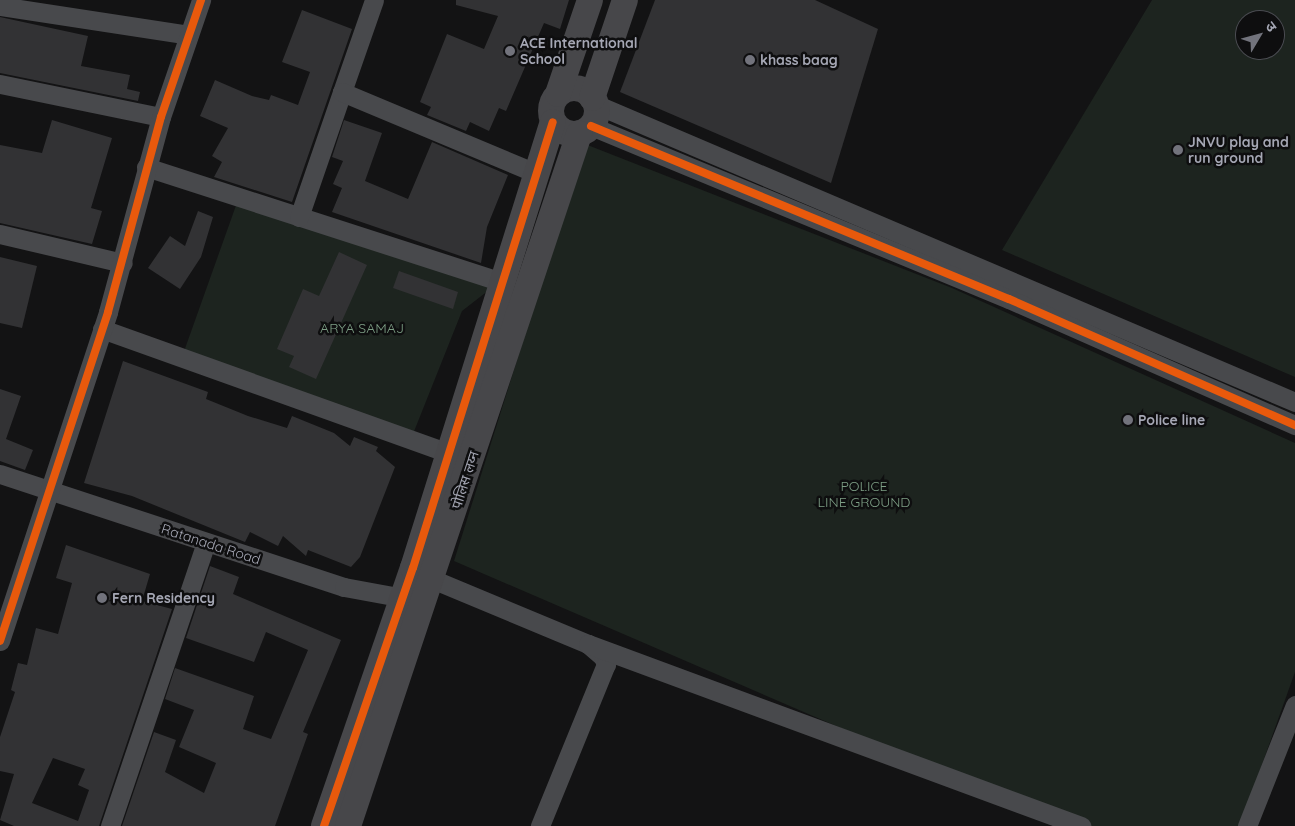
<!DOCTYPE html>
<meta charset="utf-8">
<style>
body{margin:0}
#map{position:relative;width:1295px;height:826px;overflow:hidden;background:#131314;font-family:Quicksand,"Noto Sans Devanagari",sans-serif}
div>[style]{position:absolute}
.green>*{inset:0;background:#1d241f}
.building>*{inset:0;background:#323234}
.street>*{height:19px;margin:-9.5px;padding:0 9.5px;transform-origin:9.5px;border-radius:9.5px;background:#48494c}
.secondary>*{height:26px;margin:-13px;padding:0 13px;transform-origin:13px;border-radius:13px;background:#47474a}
.secondary>.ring{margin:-13px;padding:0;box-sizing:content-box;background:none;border:26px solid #47474a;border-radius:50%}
.cycleway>*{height:8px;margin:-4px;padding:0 4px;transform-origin:4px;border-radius:4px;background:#e8590c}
.dots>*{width:14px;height:14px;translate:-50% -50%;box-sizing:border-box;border:2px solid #0e0e0f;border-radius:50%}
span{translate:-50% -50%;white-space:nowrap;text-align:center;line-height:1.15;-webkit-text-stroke:5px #0e0e0f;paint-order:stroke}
.poi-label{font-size:14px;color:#a5a7b4;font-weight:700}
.left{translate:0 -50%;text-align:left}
.park-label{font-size:14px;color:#7d9e85}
.street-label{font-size:14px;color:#a5a7b4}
.north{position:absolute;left:1235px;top:10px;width:50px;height:50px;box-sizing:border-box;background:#0e0e0f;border:1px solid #4a4b51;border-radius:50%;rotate:53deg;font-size:14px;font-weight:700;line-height:20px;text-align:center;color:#a5a7b4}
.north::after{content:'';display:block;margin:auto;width:18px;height:22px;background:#72737c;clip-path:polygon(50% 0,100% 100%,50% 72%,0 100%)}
</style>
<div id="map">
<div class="green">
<i style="clip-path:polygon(evenodd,1152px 0,1295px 0,1295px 377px,1002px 250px,1152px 0,1245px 20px,1275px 20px,1275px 50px,1245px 50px,1245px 20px)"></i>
<i style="clip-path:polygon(585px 144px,952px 288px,1295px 443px,1295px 672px,1240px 826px,1068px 826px,454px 561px)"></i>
<i style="clip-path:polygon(239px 197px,498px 283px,462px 311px,413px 434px,182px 357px)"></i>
</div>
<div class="building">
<i style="clip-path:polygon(456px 0,569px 0,560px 29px,544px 23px,506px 111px,499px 108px,489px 131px,470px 122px,466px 131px,427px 115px,431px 107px,420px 102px,447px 34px,484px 49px,498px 16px,456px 5px)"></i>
<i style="clip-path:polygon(655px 0,815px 0,878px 29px,831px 183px,620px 92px)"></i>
<i style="clip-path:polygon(302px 10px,352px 29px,292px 202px,214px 177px,222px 162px,212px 156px,228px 128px,200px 116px,215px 80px,252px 96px,269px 100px,271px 95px,298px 105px,310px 72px,282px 62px)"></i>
<i style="clip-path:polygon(0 17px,88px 36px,81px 66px,130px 75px,127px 89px,140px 92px,138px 101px,0 73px)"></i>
<i style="clip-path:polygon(52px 120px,112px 138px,91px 208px,102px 211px,92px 244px,0 223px,0 145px,42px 153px)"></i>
<i style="clip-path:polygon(344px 120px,382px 133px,365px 181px,408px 199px,432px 142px,508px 175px,487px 227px,481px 263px,332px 212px,342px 188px,333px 184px,343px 161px,332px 157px)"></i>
<i style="clip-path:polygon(198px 211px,213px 217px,201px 257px,180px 289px,148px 268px,170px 236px,185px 246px)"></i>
<i style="clip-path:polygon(339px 252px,367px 265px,316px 379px,289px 367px,294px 356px,277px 349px,303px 289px,319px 296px)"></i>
<i style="clip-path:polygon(0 257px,37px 266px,22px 328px,0 323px)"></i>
<i style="clip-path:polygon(399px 271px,458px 292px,453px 309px,393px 288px)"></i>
<i style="clip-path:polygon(123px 361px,208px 392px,206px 399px,248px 416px,287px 428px,292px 416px,334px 433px,350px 446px,354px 437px,378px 447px,376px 451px,395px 467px,360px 557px,351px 567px,308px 550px,306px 556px,283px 536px,278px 546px,250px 532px,245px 542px,132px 496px,84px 483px)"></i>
<i style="clip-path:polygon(0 389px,21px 396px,6px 439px,33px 450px,25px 470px,0 461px)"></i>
<i style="clip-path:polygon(evenodd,66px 545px,150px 574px,142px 601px,172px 609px,99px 826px,14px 826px,0 820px,14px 774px,0 771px,0 737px,15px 692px,11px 690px,18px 663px,27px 665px,36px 628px,58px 634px,72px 583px,56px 578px,66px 545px,53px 758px,85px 769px,78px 785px,89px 790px,78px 821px,32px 803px,53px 758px)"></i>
<i style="clip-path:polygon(210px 566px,239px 577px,233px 594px,341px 640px,303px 732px,308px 734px,275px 826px,122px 826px,154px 732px,176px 740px,165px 772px,204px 793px,216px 763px,179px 747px,194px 710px,165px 699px,175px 668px,254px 696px,243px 729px,271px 739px,308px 650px,266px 632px,254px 662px,186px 638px)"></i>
</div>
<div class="street">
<i style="left:0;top:6px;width:191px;rotate:8.7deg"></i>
<i style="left:0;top:84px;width:164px;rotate:11.6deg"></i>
<i style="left:342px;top:92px;width:97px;rotate:-70.8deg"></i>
<i style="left:595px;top:104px;width:761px;rotate:23.06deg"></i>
<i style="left:591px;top:126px;width:452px;rotate:22.5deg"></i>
<i style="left:1009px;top:299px;width:313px;rotate:23.8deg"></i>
<i style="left:146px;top:167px;width:374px;rotate:17.9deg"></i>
<i style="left:299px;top:217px;width:132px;rotate:-71deg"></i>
<i style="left:342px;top:92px;width:210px;rotate:22.7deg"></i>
<i style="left:0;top:234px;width:126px;rotate:13.3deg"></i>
<i style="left:102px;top:329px;width:368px;rotate:19.7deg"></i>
<i style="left:0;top:474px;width:362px;rotate:18.2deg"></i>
<i style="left:344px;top:587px;width:72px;rotate:10.4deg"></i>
<i style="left:420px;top:574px;width:182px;rotate:22.6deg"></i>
<i style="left:588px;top:644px;width:20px;rotate:41deg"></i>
<i style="left:603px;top:657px;width:8px;rotate:67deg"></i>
<i style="left:606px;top:664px;width:175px;rotate:112.2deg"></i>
<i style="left:0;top:641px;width:346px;rotate:-71.8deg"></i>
<i style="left:108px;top:312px;width:202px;rotate:-74.8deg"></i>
<i style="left:161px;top:117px;width:124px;rotate:-71.1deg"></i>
<i style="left:588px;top:644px;width:526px;rotate:20.26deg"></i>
<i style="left:110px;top:826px;width:299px;rotate:-71.3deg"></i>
<i style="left:1247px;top:826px;width:130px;rotate:-68.4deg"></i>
</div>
<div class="secondary">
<i class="ring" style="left:551px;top:88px;width:20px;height:20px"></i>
<i style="left:558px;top:94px;width:99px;rotate:-71.2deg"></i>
<i style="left:592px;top:98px;width:103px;rotate:-71.4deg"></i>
<i style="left:324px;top:826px;width:273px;rotate:-71deg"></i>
<i style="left:413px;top:568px;width:467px;rotate:-72.6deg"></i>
<i style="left:348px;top:826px;width:730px;rotate:-71.54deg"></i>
</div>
<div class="cycleway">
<i style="left:591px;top:126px;width:452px;rotate:22.5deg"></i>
<i style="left:1009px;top:299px;width:313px;rotate:23.8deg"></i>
<i style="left:0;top:641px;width:346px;rotate:-71.8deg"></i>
<i style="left:108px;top:312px;width:202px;rotate:-74.8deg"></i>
<i style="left:161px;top:117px;width:124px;rotate:-71.1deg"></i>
<i style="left:324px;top:826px;width:273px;rotate:-71deg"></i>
<i style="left:413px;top:568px;width:467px;rotate:-72.6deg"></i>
</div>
<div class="dots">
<i style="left:510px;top:51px;background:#72737c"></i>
<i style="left:750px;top:60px;background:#72737c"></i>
<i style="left:1178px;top:150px;background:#72737c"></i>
<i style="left:1128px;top:420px;background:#72737c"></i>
<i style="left:102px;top:598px;background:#72737c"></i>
</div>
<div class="poi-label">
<span class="left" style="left:520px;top:51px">ACE International<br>School</span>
<span class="left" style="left:760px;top:60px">khass baag</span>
<span class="left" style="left:1188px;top:150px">JNVU play and<br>run ground</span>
<span class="left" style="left:1138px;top:420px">Police line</span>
<span class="left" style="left:112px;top:598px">Fern Residency</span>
</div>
<div class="park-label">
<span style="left:362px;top:328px">ARYA SAMAJ</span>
<span style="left:864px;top:494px">POLICE<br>LINE GROUND</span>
</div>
<div class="street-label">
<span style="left:465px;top:480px;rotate:-72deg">पोलिस लय्न</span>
<span style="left:211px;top:544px;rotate:18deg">Ratanada Road</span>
</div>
<div class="north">उ</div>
</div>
